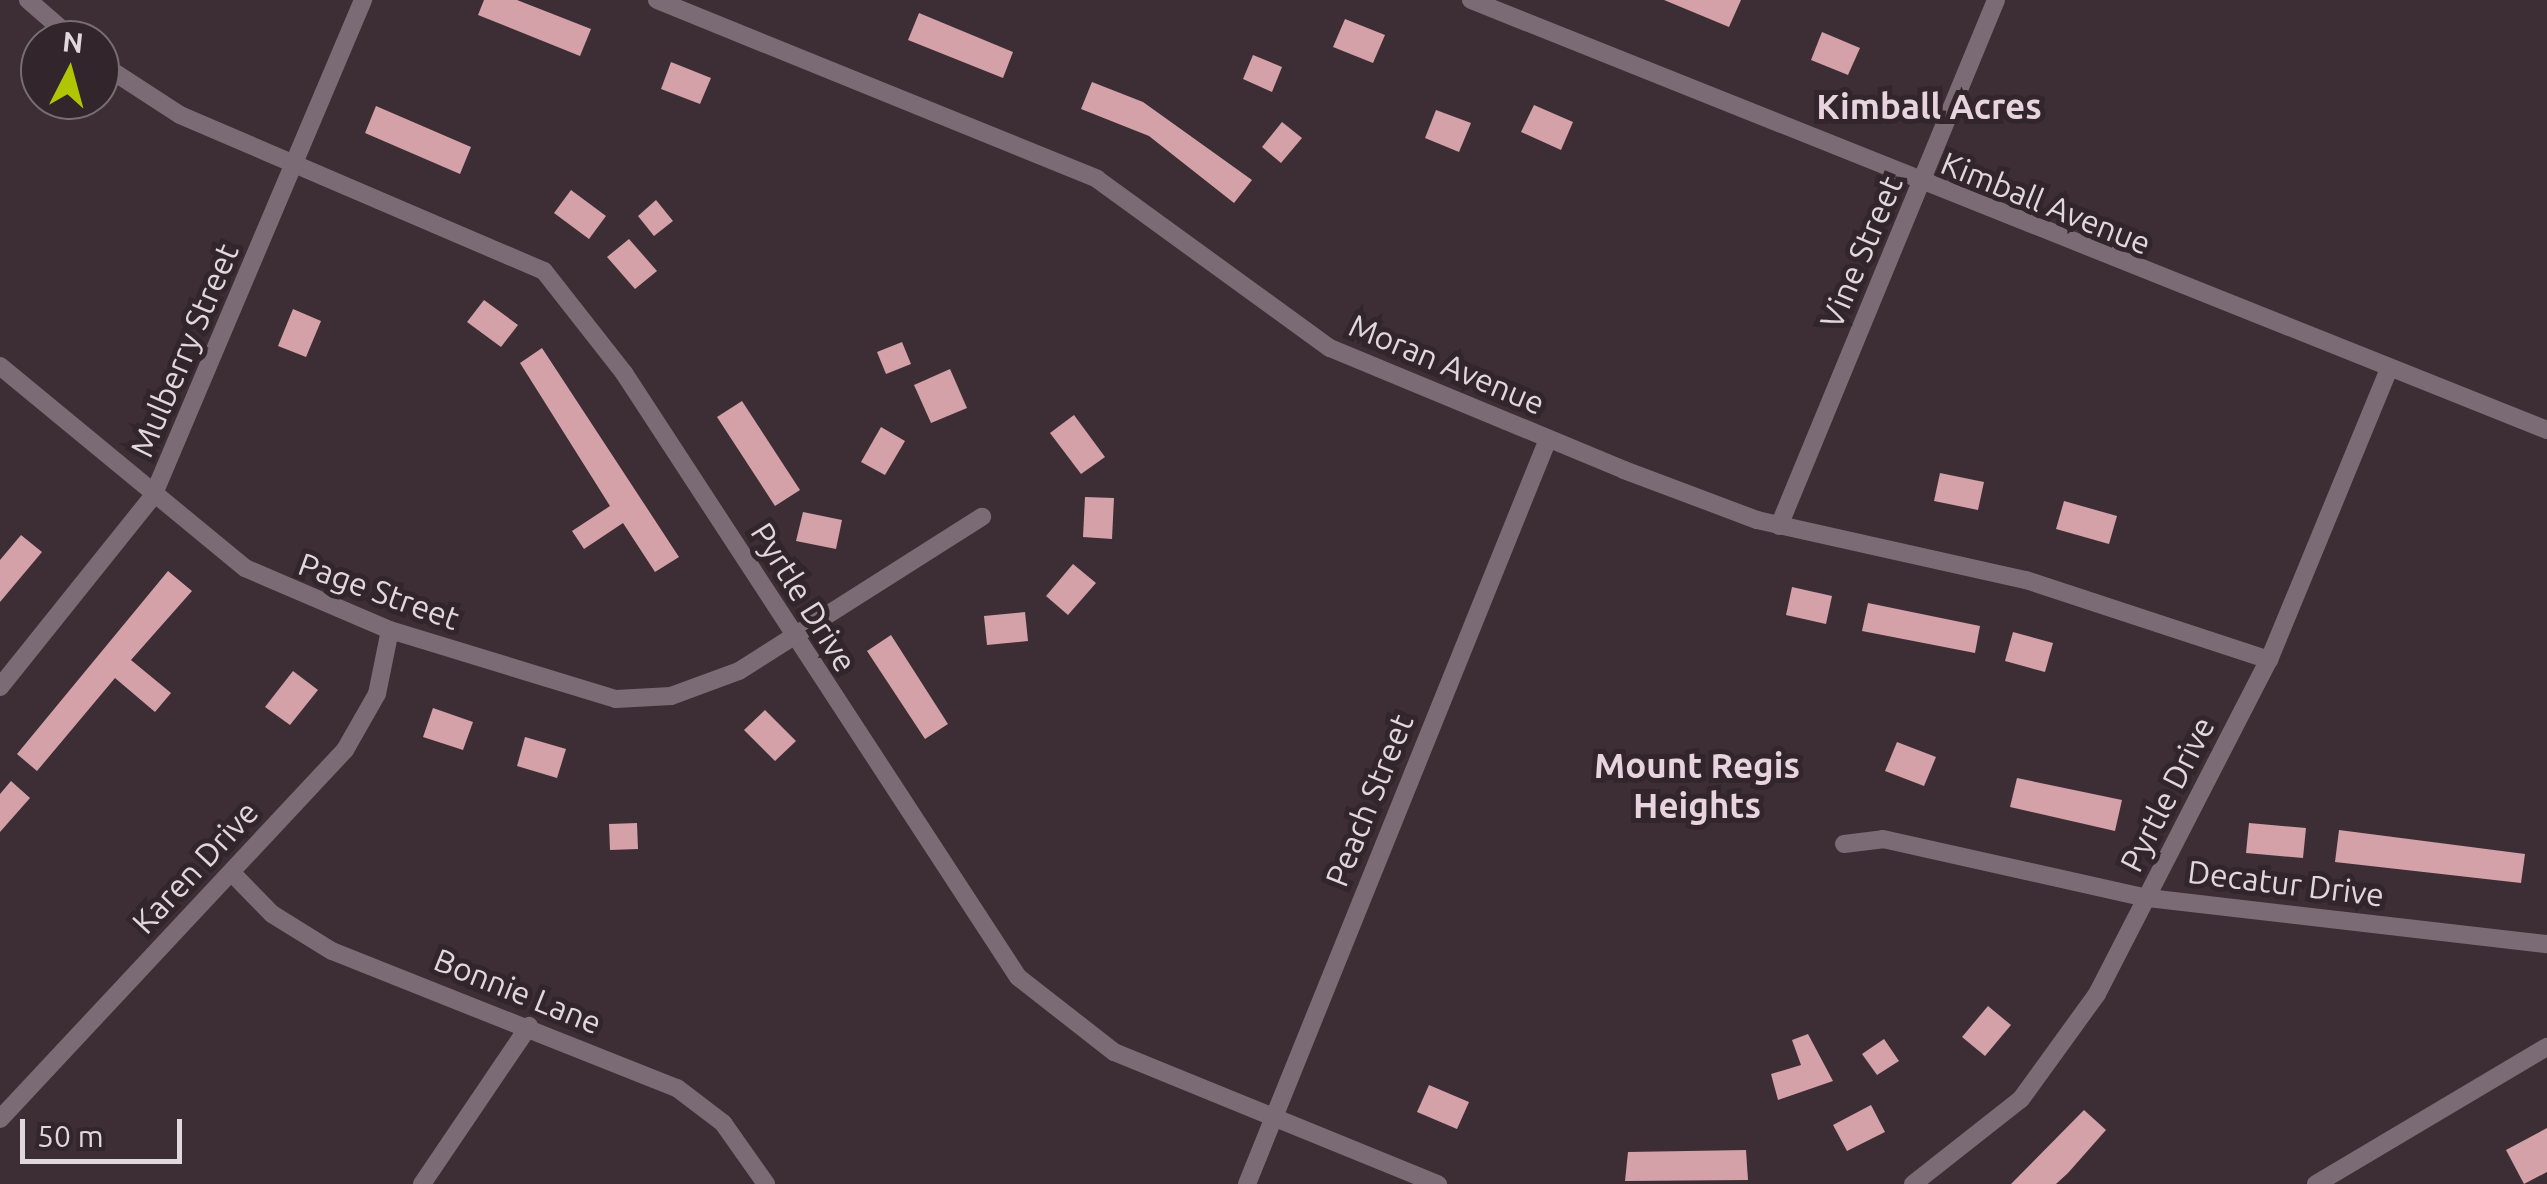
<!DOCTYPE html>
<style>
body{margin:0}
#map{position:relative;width:2547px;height:1184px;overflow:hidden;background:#3d2e36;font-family:Ubuntu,sans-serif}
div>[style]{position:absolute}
.building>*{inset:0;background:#d3a1a7}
.minor>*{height:18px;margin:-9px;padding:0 9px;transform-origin:9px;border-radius:9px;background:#7b6b74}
span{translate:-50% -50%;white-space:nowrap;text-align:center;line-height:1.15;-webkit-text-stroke:10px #32252c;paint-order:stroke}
.street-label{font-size:32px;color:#e1d8dd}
.neighbourhood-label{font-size:35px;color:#e7d4de;font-weight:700}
.north{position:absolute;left:20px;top:20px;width:100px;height:100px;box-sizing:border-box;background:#32252c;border:2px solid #786d73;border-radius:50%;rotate:6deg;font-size:28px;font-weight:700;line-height:40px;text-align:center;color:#e1d8dd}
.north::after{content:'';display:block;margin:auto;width:35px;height:45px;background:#b0c503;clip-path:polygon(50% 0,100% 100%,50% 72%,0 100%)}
.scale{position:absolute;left:20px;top:1119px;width:162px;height:45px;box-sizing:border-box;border:5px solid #e1d8dd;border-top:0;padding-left:12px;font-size:30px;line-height:35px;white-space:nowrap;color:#e1d8dd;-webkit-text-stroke:8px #32252c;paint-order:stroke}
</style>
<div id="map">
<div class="building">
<i style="clip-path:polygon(484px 0,517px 0,591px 29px,580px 56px,478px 15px)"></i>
<i style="clip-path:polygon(1664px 0,1741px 0,1729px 27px)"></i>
<i style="clip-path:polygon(919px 13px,1013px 52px,1003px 78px,908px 40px)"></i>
<i style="clip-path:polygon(1345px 19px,1385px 35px,1373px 63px,1333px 47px)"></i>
<i style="clip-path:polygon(1822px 32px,1860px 48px,1848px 75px,1811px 60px)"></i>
<i style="clip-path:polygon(1253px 55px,1282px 67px,1272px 92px,1243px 79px)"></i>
<i style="clip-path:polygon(671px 62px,711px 78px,700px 104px,661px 89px)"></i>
<i style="clip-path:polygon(1092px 82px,1143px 102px,1252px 180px,1234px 203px,1149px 136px,1081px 109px)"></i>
<i style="clip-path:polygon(1534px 105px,1573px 122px,1561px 150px,1521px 132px)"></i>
<i style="clip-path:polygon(376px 106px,471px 147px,460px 174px,365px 133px)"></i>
<i style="clip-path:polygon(1436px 110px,1471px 123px,1459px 152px,1425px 138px)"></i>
<i style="clip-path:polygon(1282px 122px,1302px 138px,1281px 163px,1262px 147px)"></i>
<i style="clip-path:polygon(571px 190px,606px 216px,589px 239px,554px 213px)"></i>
<i style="clip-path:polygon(656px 200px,673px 221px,654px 236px,638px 216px)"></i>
<i style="clip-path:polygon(629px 239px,657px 271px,635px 289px,607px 257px)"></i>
<i style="clip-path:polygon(484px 300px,518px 325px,501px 347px,467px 322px)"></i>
<i style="clip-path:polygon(293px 309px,321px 321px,306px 357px,278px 346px)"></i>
<i style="clip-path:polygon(902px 342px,911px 364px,886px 374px,877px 352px)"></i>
<i style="clip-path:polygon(542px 348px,679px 557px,655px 572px,623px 523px,584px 549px,572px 531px,610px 506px,520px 363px)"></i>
<i style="clip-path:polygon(950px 369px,967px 408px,931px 423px,914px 385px)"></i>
<i style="clip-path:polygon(742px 401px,800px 490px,775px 506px,717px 417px)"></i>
<i style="clip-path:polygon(1074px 415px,1105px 457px,1081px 474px,1050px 433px)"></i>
<i style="clip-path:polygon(881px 427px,905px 441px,885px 475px,861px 462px)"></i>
<i style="clip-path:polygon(1940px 473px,1984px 482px,1978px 510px,1934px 501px)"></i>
<i style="clip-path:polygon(1085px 497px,1114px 498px,1112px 539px,1083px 537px)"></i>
<i style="clip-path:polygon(2064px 501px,2117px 516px,2109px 544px,2056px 529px)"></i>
<i style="clip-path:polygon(803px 512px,842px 520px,836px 549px,796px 541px)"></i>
<i style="clip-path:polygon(21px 535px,42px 552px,0 602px,0 560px)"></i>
<i style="clip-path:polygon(1073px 564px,1096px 583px,1068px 615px,1046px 596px)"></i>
<i style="clip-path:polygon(168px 571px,192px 591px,131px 660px,171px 693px,155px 712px,115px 678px,37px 771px,17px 754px)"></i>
<i style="clip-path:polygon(1792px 587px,1832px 596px,1826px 624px,1786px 615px)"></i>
<i style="clip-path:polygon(1868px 603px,1980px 626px,1975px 653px,1862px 631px)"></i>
<i style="clip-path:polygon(1025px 612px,1028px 641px,987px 645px,984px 616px)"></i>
<i style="clip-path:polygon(2013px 632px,2053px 643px,2045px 672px,2005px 661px)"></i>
<i style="clip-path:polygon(891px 635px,948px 724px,925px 739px,867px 651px)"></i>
<i style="clip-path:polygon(293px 671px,318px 690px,290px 725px,265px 707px)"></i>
<i style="clip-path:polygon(433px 708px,473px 722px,463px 750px,423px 737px)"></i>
<i style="clip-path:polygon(765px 710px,796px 741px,775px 761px,744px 730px)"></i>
<i style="clip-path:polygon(525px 737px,566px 749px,557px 778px,517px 766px)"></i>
<i style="clip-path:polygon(1897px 742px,1936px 757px,1924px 786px,1885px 771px)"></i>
<i style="clip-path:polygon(2017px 778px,2122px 800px,2115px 831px,2010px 807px)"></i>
<i style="clip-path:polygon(11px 781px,30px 798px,0 832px,0 794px)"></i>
<i style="clip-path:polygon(637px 823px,638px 849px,610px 850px,609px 824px)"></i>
<i style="clip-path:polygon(2249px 823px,2306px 828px,2303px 858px,2246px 853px)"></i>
<i style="clip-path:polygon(2339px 830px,2525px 854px,2521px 883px,2335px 862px)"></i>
<i style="clip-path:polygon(1988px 1006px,2011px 1025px,1985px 1056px,1962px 1037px)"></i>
<i style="clip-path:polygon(1808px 1034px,1833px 1081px,1778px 1100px,1771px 1074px,1801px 1065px,1792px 1040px)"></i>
<i style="clip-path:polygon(1884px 1039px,1899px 1061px,1877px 1075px,1862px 1054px)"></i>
<i style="clip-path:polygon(1429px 1085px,1469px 1102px,1457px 1129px,1417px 1112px)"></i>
<i style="clip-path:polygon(1871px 1105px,1885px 1132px,1847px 1151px,1833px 1125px)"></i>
<i style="clip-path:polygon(2084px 1110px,2106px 1130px,2068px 1173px,2056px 1184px,2011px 1184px)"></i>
<i style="clip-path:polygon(2547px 1128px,2547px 1172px,2524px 1184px,2506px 1150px)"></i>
<i style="clip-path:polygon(1746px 1150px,1748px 1180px,1625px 1181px,1628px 1152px)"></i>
</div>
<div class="minor">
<i style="left:28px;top:0;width:61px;rotate:41deg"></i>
<i style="left:657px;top:0;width:475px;rotate:22.1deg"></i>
<i style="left:1097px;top:179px;width:288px;rotate:36deg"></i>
<i style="left:1330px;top:348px;width:318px;rotate:22.5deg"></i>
<i style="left:1624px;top:470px;width:142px;rotate:20.6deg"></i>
<i style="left:1757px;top:520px;width:276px;rotate:12.6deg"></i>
<i style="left:2026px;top:580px;width:256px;rotate:18.2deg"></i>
<i style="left:1471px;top:0;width:1159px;rotate:21.78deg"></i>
<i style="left:100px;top:63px;width:95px;rotate:33deg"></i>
<i style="left:180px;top:115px;width:396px;rotate:23.2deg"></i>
<i style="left:544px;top:271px;width:130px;rotate:51.9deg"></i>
<i style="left:624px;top:373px;width:721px;rotate:56.88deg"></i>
<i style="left:1018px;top:977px;width:122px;rotate:38deg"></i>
<i style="left:1114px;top:1052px;width:350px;rotate:22.2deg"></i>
<i style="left:0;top:366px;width:318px;rotate:39.5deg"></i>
<i style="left:245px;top:568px;width:158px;rotate:23.2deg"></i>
<i style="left:390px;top:630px;width:236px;rotate:17deg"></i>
<i style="left:616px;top:699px;width:55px;rotate:-3.1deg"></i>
<i style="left:671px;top:696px;width:72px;rotate:-20.2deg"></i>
<i style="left:739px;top:671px;width:288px;rotate:-32.4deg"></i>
<i style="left:1779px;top:526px;width:569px;rotate:-67.58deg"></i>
<i style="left:0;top:687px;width:245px;rotate:-51.3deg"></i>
<i style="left:153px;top:496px;width:539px;rotate:-67.05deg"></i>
<i style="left:1844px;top:844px;width:39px;rotate:-7deg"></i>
<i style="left:1883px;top:839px;width:271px;rotate:12.6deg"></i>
<i style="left:2148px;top:898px;width:402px;rotate:6.6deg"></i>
<i style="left:232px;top:873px;width:57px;rotate:45.7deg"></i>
<i style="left:272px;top:914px;width:70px;rotate:31.7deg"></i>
<i style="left:332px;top:951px;width:371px;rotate:21.7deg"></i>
<i style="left:677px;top:1088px;width:58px;rotate:37.3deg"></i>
<i style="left:723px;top:1123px;width:75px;rotate:54.8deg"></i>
<i style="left:0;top:1119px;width:505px;rotate:-46.93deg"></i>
<i style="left:345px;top:750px;width:64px;rotate:-60.3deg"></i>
<i style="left:377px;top:694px;width:65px;rotate:-78.5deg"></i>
<i style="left:422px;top:1184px;width:191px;rotate:-55.9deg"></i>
<i style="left:1247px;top:1184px;width:804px;rotate:-68deg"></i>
<i style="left:1913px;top:1184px;width:137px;rotate:-38.2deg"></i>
<i style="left:2021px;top:1099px;width:130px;rotate:-54.1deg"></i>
<i style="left:2097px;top:994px;width:376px;rotate:-62.8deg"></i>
<i style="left:2269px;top:660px;width:313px;rotate:-67.6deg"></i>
<i style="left:2316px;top:1184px;width:269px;rotate:-30.7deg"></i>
</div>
<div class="street-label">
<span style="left:2046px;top:203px;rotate:22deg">Kimball Avenue</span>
<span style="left:1861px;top:252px;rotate:-67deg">Vine Street</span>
<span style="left:184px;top:350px;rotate:-67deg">Mulberry Street</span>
<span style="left:1447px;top:364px;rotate:23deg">Moran Avenue</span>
<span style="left:379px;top:591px;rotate:20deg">Page Street</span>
<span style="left:804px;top:597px;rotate:58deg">Pyrtle Drive</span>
<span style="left:2167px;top:794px;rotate:-63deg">Pyrtle Drive</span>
<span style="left:1369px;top:800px;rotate:-68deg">Peach Street</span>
<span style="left:195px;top:867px;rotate:-47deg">Karen Drive</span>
<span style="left:2286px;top:883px;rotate:7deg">Decatur Drive</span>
<span style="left:518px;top:991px;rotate:22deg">Bonnie Lane</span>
</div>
<div class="neighbourhood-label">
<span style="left:1929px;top:106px">Kimball Acres</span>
<span style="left:1697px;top:785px">Mount Regis<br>Heights</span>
</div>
<div class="north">N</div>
<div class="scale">50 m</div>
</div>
